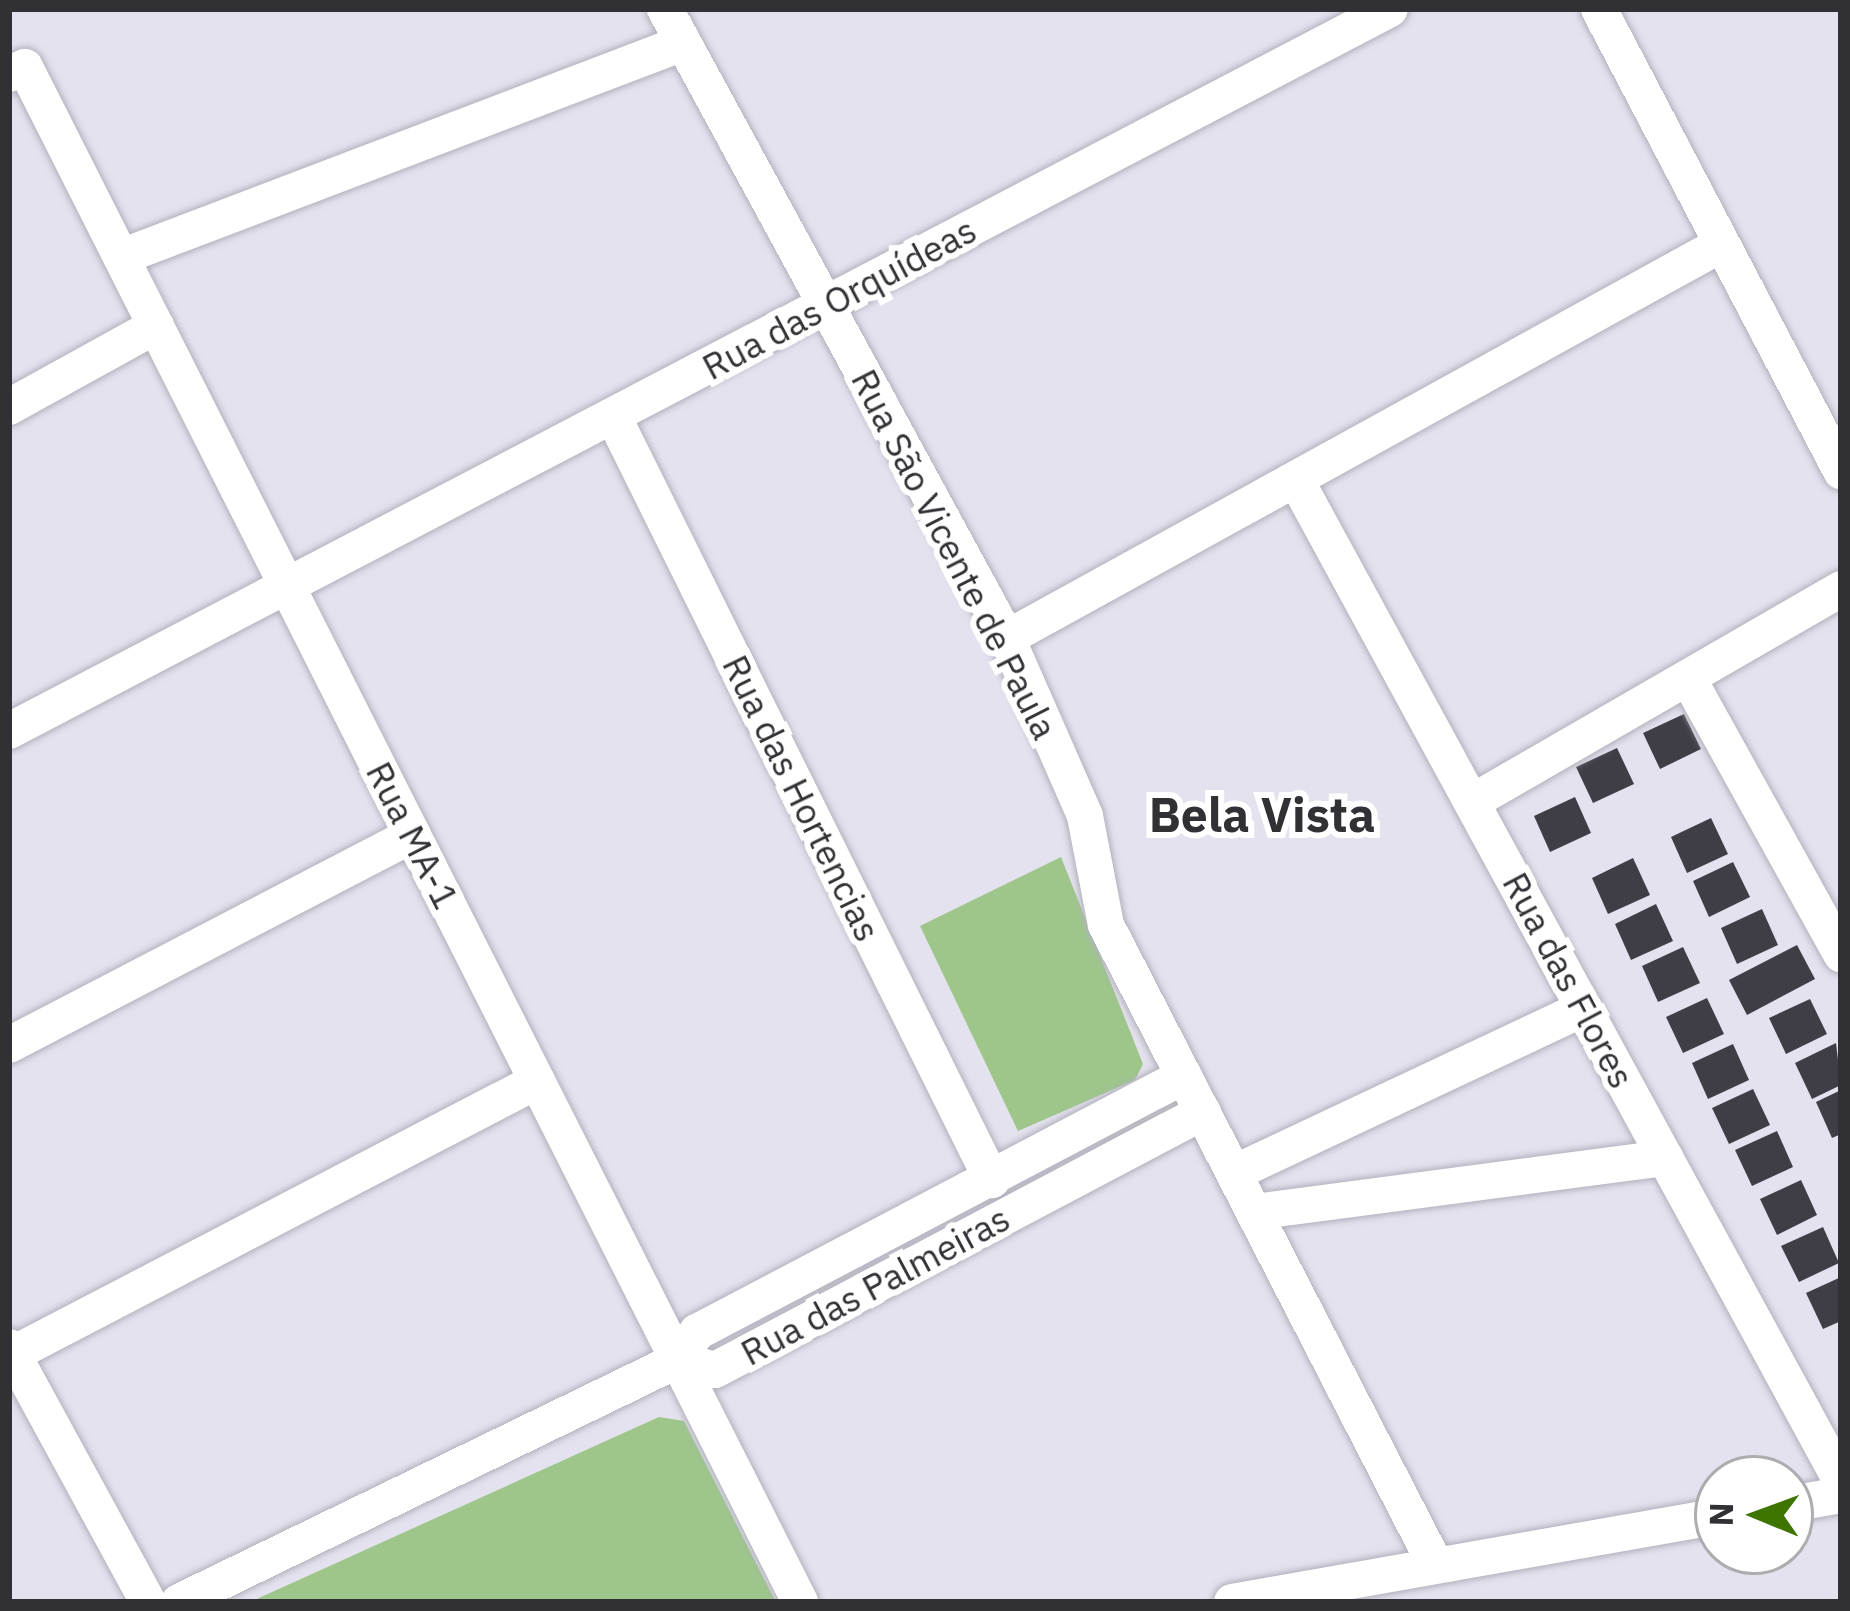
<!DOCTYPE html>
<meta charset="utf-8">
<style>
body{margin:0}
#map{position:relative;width:1850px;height:1611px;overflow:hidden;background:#e3e2ee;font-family:"IBM Plex Sans",sans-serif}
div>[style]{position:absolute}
.green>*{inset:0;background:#9ec68b}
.building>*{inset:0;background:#3f3e47}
.roads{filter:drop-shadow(0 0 3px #b2b1bc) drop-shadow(0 0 3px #b2b1bc)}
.minor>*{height:36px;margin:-18px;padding:0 18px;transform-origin:18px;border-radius:18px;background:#fff}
span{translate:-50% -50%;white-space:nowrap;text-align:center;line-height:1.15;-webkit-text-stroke:12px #fff;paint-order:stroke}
.street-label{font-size:36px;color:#313035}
.district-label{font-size:48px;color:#313035;font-weight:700}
.frame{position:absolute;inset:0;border:12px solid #313035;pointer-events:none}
.north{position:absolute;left:1694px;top:1455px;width:120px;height:120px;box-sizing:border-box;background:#fff;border:3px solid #adacae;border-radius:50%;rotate:271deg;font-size:33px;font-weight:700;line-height:48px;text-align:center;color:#313035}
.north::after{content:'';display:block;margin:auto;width:42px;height:54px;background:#3e7400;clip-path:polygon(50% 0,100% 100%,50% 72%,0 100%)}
</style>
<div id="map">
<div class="green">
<i style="clip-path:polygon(1061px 857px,1143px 1064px,1135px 1080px,1018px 1131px,920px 926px)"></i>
<i style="clip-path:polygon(659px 1417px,684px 1421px,776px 1602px,250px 1602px)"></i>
</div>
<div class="building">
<i style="clip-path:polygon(1684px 714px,1701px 749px,1660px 769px,1643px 733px)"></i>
<i style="clip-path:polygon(1617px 748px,1634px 784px,1593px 803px,1576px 767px)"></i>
<i style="clip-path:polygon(1575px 797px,1591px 833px,1550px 852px,1534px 816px)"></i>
<i style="clip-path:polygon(1711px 818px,1728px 854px,1687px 873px,1671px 837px)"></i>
<i style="clip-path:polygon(1633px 858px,1650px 895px,1608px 914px,1592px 878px)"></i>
<i style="clip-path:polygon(1733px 862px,1750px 897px,1709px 917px,1693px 881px)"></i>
<i style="clip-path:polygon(1656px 904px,1673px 941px,1631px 960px,1615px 924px)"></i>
<i style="clip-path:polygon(1762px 909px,1778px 945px,1737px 964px,1721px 928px)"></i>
<i style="clip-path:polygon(1797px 945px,1815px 979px,1747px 1015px,1729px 980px)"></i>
<i style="clip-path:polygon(1683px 947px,1700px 983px,1658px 1002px,1642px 966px)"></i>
<i style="clip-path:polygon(1707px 998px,1724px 1034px,1683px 1053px,1666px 1017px)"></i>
<i style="clip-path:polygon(1810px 999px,1827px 1034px,1786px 1054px,1769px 1018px)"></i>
<i style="clip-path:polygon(1836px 1043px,1841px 1085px,1812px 1099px,1795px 1063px)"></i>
<i style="clip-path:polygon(1733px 1044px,1749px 1080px,1708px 1099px,1692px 1063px)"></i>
<i style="clip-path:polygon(1753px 1089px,1770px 1125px,1729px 1144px,1712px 1108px)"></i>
<i style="clip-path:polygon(1841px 1090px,1841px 1134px,1832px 1138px,1816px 1102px)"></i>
<i style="clip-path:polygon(1777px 1131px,1793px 1167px,1752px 1186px,1735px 1150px)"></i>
<i style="clip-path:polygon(1801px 1180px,1817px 1215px,1777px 1235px,1760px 1199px)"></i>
<i style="clip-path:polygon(1823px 1227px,1839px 1263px,1799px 1282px,1781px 1246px)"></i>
<i style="clip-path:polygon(1841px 1277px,1841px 1321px,1823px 1329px,1806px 1293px)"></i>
</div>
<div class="roads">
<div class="minor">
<i style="left:665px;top:9px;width:716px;rotate:61.47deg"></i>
<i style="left:1007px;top:638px;width:194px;rotate:66.3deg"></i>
<i style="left:1085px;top:816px;width:111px;rotate:79.1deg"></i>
<i style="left:1106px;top:925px;width:719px;rotate:62.76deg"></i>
<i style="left:1599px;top:9px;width:522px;rotate:62.35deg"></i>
<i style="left:9px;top:74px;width:17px;rotate:-24deg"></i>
<i style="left:25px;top:67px;width:1720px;rotate:63.21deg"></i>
<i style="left:121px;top:257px;width:601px;rotate:-20.85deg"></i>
<i style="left:9px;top:407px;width:168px;rotate:-28.9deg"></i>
<i style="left:613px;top:416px;width:853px;rotate:63.62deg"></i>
<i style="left:1296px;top:480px;width:1140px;rotate:61.43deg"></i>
<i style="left:1007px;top:638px;width:816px;rotate:-28.86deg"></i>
<i style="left:1688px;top:678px;width:316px;rotate:61deg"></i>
<i style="left:9px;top:731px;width:1558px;rotate:-27.6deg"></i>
<i style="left:1472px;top:802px;width:426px;rotate:-30deg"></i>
<i style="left:9px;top:1045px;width:455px;rotate:-27.5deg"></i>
<i style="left:1234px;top:1173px;width:387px;rotate:-25.2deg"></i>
<i style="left:1254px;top:1212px;width:415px;rotate:-7.5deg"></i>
<i style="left:9px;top:1347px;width:290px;rotate:61.4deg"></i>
<i style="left:13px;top:1354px;width:591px;rotate:-27.52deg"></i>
<i style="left:678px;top:1360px;width:38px;rotate:15deg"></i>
<i style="left:715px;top:1370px;width:552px;rotate:-27.86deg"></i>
<i style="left:678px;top:1360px;width:34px;rotate:-56deg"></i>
<i style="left:697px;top:1332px;width:550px;rotate:-27.73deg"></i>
<i style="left:1790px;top:1504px;width:52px;rotate:-10deg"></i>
<i style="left:179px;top:1602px;width:555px;rotate:-25.87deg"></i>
<i style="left:1232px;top:1602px;width:494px;rotate:-10deg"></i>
</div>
</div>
<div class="street-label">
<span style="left:839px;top:298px;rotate:-28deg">Rua das Orquídeas</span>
<span style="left:955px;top:554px;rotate:63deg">Rua São Vicente de Paula</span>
<span style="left:802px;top:798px;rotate:64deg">Rua das Hortencias</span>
<span style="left:413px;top:835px;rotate:63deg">Rua MA-1</span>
<span style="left:1569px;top:980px;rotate:62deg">Rua das Flores</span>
<span style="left:875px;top:1285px;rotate:-28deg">Rua das Palmeiras</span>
</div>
<div class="district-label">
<span style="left:1262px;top:815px">Bela Vista</span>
</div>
<div class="frame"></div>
<div class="north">N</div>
</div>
